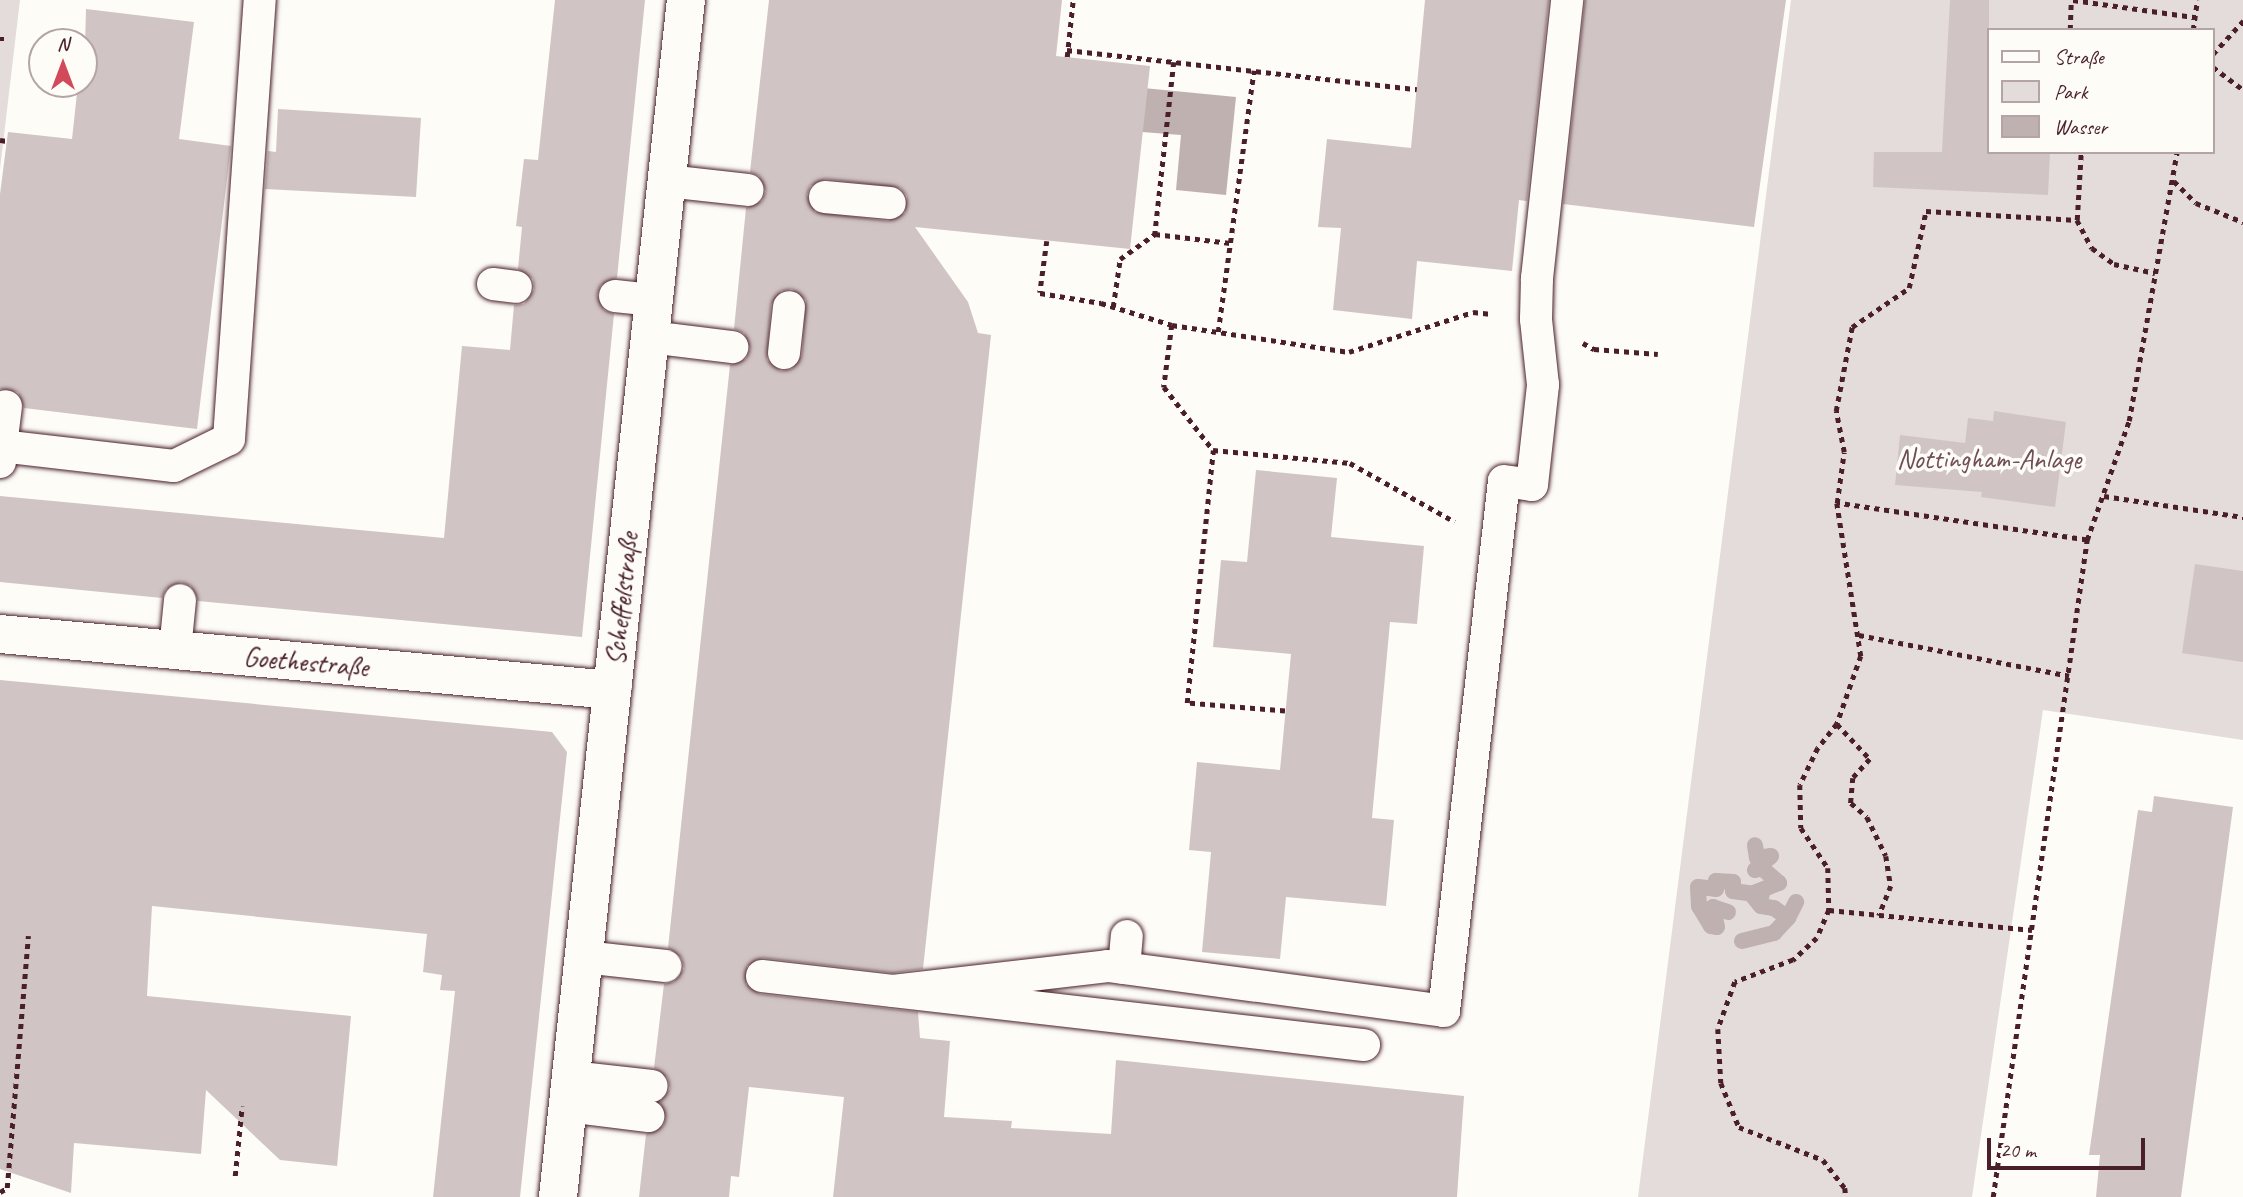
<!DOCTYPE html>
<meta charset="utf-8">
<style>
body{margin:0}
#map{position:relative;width:2243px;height:1197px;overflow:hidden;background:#fdfcf7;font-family:Caveat,sans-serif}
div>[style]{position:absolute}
.green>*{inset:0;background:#e3dcda}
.water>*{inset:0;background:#c0b1b1}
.stream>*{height:16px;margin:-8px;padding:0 8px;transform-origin:8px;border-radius:8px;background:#c0b1b1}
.building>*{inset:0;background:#d0c5c4}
.path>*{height:4.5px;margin-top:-2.25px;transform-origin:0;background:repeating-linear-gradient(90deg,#4a1f2b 0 5px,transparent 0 10px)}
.roads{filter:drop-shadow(0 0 2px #4a1f2b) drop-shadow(0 0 2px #4a1f2b)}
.service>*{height:32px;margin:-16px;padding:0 16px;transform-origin:16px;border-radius:16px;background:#fdfcf7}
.minor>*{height:38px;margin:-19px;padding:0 19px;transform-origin:19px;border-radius:19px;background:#fdfcf7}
span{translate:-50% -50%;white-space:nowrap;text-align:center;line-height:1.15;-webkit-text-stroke:7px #fdfcf7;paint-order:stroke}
.park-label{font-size:28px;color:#704e57}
.street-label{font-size:28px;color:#4a1f2b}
.legend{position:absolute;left:1987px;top:28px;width:228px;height:126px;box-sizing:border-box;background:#fdfcf7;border:2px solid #b5a4a5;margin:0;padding:9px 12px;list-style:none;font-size:21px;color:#4a1f2b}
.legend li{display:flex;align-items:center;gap:14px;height:35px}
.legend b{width:35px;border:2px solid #b5a4a5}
.north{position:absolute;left:28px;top:28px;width:70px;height:70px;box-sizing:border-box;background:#fdfcf7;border:2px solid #b5a4a5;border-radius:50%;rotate:0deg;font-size:19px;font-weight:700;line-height:28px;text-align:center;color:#4a1f2b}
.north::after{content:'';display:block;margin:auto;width:24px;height:32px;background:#d1495b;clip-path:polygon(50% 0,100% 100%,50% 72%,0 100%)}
.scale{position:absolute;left:1987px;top:1138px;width:158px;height:32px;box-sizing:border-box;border:4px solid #4a1f2b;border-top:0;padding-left:9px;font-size:21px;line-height:24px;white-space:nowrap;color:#4a1f2b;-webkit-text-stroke:5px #fdfcf7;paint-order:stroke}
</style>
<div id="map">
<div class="green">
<i style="clip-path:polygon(0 0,20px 0,0 169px)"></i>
<i style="clip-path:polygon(evenodd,1791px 0,2243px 0,2243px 740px,2043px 710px,1972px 1197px,1638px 1197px,1791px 0,1989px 30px,2213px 30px,2213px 152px,1989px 152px,1989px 30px)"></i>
</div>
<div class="water">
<i style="clip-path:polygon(1133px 87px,1236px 97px,1226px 195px,1176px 190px,1181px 135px,1129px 131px)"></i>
</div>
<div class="stream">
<i style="left:1754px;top:893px;width:27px;rotate:-22deg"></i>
<i style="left:1779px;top:883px;width:23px;rotate:-139deg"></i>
<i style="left:1762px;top:868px;width:7px;rotate:164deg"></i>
<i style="left:1755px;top:870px;width:21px;rotate:-41deg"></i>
<i style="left:1771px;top:856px;width:14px;rotate:172deg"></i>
<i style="left:1757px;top:858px;width:13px;rotate:-99deg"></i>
<i style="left:1752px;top:895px;width:14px;rotate:51deg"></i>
<i style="left:1761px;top:906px;width:13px;rotate:9deg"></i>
<i style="left:1774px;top:908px;width:17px;rotate:36deg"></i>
<i style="left:1788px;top:918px;width:18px;rotate:-63deg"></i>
<i style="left:1728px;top:912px;width:16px;rotate:-162deg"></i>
<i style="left:1713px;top:907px;width:20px;rotate:79deg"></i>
<i style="left:1717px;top:927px;width:6px;rotate:-171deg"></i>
<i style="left:1711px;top:926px;width:23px;rotate:-121deg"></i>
<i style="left:1699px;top:906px;width:19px;rotate:-93deg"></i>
<i style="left:1698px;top:887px;width:18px;rotate:6deg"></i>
<i style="left:1716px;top:889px;width:8px;rotate:-90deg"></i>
<i style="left:1716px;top:881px;width:17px;rotate:3deg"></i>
<i style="left:1733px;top:882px;width:9px;rotate:90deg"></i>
<i style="left:1733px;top:891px;width:29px;rotate:8deg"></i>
<i style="left:1742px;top:941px;width:33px;rotate:-14deg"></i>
<i style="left:1774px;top:933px;width:21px;rotate:-47deg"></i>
</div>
<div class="building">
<i style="clip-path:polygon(555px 0,645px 0,617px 278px,601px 285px,597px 295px,604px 310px,614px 314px,582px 637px,198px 601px,191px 586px,181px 582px,166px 589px,162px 598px,0 582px,0 496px,444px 538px,462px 346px,510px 350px,514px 305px,524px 304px,534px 290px,533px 279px,518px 269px,522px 227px,516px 226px,524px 159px,538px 160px)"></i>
<i style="clip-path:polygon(evenodd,769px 0,1062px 0,1056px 56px,1150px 66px,1130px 249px,915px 227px,968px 302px,978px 333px,991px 335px,923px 969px,893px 973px,763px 958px,747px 966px,746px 984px,760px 994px,918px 1012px,920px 1038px,950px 1041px,944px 1117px,1012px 1121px,1011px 1128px,1111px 1134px,1116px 1060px,1464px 1096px,1457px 1197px,833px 1197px,844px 1097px,749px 1087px,739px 1177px,731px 1176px,729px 1197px,639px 1197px,646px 1134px,663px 1126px,666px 1118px,660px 1102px,670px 1089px,668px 1078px,654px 1068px,664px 984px,674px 982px,684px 969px,682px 958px,668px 948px,730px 365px,746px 359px,750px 349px,744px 333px,734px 329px,746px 208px,762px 201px,766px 191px,759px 176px,750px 172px,769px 0,826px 179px,900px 188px,907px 196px,905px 213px,888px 221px,815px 212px,807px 195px,810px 186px,826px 179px,769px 0,792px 289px,806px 300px,802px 355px,792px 369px,781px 371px,767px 360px,771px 305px,781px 291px,792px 289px)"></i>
<i style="clip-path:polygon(1425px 0,1549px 0,1527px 201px,1519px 200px,1512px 271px,1417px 261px,1412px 319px,1333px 310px,1341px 228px,1318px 227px,1327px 139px,1411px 148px)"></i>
<i style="clip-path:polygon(1585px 0,1786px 0,1754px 227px,1563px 204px)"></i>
<i style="clip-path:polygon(1950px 0,1989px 0,1989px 152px,2050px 152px,2048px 195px,1873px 187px,1874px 152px,1942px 152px)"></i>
<i style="clip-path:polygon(86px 9px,194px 22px,179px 139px,231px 146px,197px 429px,24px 408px,18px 392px,0 389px,0 194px,8px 132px,72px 139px,78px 84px,84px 84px)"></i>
<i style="clip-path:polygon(278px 109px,421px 118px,416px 197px,265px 189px,268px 151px,276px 152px)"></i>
<i style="clip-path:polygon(1994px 411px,2066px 422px,2055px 507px,1981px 497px,1982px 492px,1895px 485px,1900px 435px,1965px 443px,1968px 418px,1993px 421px)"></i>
<i style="clip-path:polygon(1256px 470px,1337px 478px,1331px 537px,1424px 546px,1417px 624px,1390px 622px,1372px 818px,1394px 820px,1386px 906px,1286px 897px,1280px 959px,1202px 952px,1211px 852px,1189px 850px,1197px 762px,1280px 770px,1291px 654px,1213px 647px,1221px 560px,1247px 562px)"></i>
<i style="clip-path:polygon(2195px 564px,2243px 571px,2243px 662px,2182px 653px)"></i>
<i style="clip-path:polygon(0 680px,552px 732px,567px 752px,520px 1197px,433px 1197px,455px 991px,440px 990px,442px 975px,423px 972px,427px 934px,152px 906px,147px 996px,351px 1016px,337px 1166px,280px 1160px,206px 1090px,201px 1154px,74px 1143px,71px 1193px,0 1169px)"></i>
<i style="clip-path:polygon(2154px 796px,2233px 807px,2181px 1197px,2096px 1197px,2100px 1155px,2089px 1155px,2138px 810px,2152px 812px)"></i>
</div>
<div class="path">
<i style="left:2073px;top:0;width:122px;rotate:8deg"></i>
<i style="left:2070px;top:30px;width:30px;rotate:-88deg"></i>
<i style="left:2193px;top:30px;width:30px;rotate:-82deg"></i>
<i style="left:0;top:39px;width:4px"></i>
<i style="left:1067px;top:50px;width:352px;rotate:6.4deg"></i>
<i style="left:2213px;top:54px;width:45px;rotate:-47.7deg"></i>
<i style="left:1067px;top:57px;width:57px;rotate:-84deg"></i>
<i style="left:1174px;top:62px;width:173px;rotate:96.3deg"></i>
<i style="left:1155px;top:234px;width:76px;rotate:6.8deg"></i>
<i style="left:2213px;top:67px;width:38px;rotate:37deg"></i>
<i style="left:0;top:140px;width:7px;rotate:8deg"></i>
<i style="left:2174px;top:181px;width:31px;rotate:45deg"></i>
<i style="left:2196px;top:203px;width:51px;rotate:22deg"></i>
<i style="left:2077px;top:220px;width:68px;rotate:-86.6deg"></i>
<i style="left:1047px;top:241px;width:52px;rotate:97.7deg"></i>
<i style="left:1040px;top:293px;width:62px;rotate:9.3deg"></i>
<i style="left:1101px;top:303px;width:74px;rotate:17.2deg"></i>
<i style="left:1172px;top:325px;width:179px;rotate:8.7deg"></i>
<i style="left:1349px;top:352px;width:130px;rotate:-17.9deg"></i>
<i style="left:1473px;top:312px;width:19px;rotate:6deg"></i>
<i style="left:1113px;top:307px;width:49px;rotate:-81.7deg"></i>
<i style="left:1120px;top:259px;width:43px;rotate:-35.5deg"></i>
<i style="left:1172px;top:325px;width:63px;rotate:97.4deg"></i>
<i style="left:1164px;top:387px;width:80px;rotate:52.1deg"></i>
<i style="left:1218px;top:332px;width:264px;rotate:-82.2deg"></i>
<i style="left:1583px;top:343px;width:13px;rotate:29deg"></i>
<i style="left:1594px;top:349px;width:64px;rotate:4.5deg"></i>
<i style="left:2104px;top:496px;width:141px;rotate:8.6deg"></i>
<i style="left:1837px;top:503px;width:155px;rotate:81.1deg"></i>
<i style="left:1861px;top:656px;width:72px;rotate:109.4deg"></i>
<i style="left:1837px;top:724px;width:31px;rotate:128deg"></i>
<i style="left:1818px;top:748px;width:41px;rotate:115.9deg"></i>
<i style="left:1800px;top:785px;width:43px;rotate:88.7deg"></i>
<i style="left:1801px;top:828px;width:48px;rotate:56deg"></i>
<i style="left:1828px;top:868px;width:42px;rotate:88.6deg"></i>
<i style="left:1829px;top:910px;width:30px;rotate:113deg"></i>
<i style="left:1817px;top:938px;width:33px;rotate:137deg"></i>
<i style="left:1793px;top:960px;width:62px;rotate:159.2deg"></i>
<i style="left:1735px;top:982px;width:50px;rotate:109.9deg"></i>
<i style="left:1718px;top:1029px;width:54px;rotate:86.8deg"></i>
<i style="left:1721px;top:1083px;width:48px;rotate:67.8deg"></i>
<i style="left:1739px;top:1127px;width:90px;rotate:21.4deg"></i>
<i style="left:1823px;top:1160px;width:36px;rotate:52deg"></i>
<i style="left:1845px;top:1188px;width:9px;rotate:84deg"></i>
<i style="left:2087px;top:540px;width:253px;rotate:-171.6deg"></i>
<i style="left:1837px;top:503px;width:51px;rotate:-82.2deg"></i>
<i style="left:1844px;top:452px;width:42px;rotate:-101deg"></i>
<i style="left:1836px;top:411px;width:86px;rotate:-79.2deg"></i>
<i style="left:1852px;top:327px;width:69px;rotate:-34.4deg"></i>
<i style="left:1909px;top:288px;width:79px;rotate:-77.6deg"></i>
<i style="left:1926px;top:211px;width:151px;rotate:3.4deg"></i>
<i style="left:2077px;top:220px;width:32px;rotate:62deg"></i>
<i style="left:2092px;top:248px;width:27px;rotate:36deg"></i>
<i style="left:2114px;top:264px;width:42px;rotate:12.4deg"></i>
<i style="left:1859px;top:635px;width:214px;rotate:11deg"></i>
<i style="left:1285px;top:711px;width:98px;rotate:-175.3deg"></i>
<i style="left:1187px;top:703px;width:254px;rotate:-84.1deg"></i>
<i style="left:1213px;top:450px;width:138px;rotate:5.4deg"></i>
<i style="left:1350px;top:463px;width:120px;rotate:29.3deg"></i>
<i style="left:1837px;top:724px;width:48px;rotate:46.7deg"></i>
<i style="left:1870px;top:759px;width:25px;rotate:132deg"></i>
<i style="left:1853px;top:778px;width:25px;rotate:95deg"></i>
<i style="left:1851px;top:803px;width:21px;rotate:41deg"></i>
<i style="left:1867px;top:817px;width:43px;rotate:64deg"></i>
<i style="left:1886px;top:856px;width:30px;rotate:81deg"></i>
<i style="left:1891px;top:886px;width:32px;rotate:112deg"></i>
<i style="left:1829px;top:910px;width:204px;rotate:5.6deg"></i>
<i style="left:235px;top:1176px;width:70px;rotate:-84.3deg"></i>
<i style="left:0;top:1192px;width:8px;rotate:-30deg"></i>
<i style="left:7px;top:1188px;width:253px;rotate:-85.2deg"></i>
<i style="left:1993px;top:1197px;width:664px;rotate:-81.86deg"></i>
<i style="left:2087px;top:540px;width:126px;rotate:-70.6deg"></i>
<i style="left:2129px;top:421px;width:273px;rotate:-79.9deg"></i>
</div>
<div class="roads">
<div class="service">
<i style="left:667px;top:181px;width:81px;rotate:6.3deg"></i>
<i style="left:825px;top:197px;width:65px;rotate:5.3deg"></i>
<i style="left:493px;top:284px;width:23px;rotate:7deg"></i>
<i style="left:615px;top:296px;width:39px;rotate:6deg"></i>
<i style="left:650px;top:337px;width:83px;rotate:7deg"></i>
<i style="left:784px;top:353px;width:46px;rotate:-83.8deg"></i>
<i style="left:1px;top:446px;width:40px;rotate:-82.9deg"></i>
<i style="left:0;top:462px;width:16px;rotate:-86deg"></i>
<i style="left:1px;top:446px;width:174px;rotate:6.6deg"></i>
<i style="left:174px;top:466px;width:61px;rotate:-26.1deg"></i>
<i style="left:229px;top:439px;width:440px;rotate:-86deg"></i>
<i style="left:175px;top:650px;width:50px;rotate:-84.3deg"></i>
<i style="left:584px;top:957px;width:82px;rotate:6.3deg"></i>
<i style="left:1124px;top:968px;width:32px;rotate:-85deg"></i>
<i style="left:762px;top:976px;width:606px;rotate:6.54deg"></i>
<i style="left:893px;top:991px;width:216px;rotate:-6.6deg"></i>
<i style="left:1108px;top:966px;width:339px;rotate:7.6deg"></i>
<i style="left:1444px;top:1011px;width:533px;rotate:-83.54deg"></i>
<i style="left:1504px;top:481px;width:28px;rotate:8deg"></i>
<i style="left:1532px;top:485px;width:101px;rotate:-83.7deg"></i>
<i style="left:1543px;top:385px;width:66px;rotate:-96.1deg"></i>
<i style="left:1536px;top:319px;width:41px;rotate:-88.6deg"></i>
<i style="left:1537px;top:278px;width:280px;rotate:-83.8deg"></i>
<i style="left:571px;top:1077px;width:81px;rotate:6.3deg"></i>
<i style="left:568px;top:1106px;width:81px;rotate:7.1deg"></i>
</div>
<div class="minor">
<i style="left:0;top:634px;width:615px;rotate:5.23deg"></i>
<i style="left:558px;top:1197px;width:1204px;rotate:-83.9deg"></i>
</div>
</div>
<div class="park-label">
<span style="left:1989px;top:459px">Nottingham-Anlage</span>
</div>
<div class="street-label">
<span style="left:622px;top:599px;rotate:-84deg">Scheffelstraße</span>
<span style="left:306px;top:662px;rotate:5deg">Goethestraße</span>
</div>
<ul class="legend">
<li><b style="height:9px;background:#fdfcf7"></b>Straße</li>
<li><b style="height:19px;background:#e3dcda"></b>Park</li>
<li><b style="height:19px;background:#c0b1b1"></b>Wasser</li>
</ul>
<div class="north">N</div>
<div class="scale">20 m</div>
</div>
